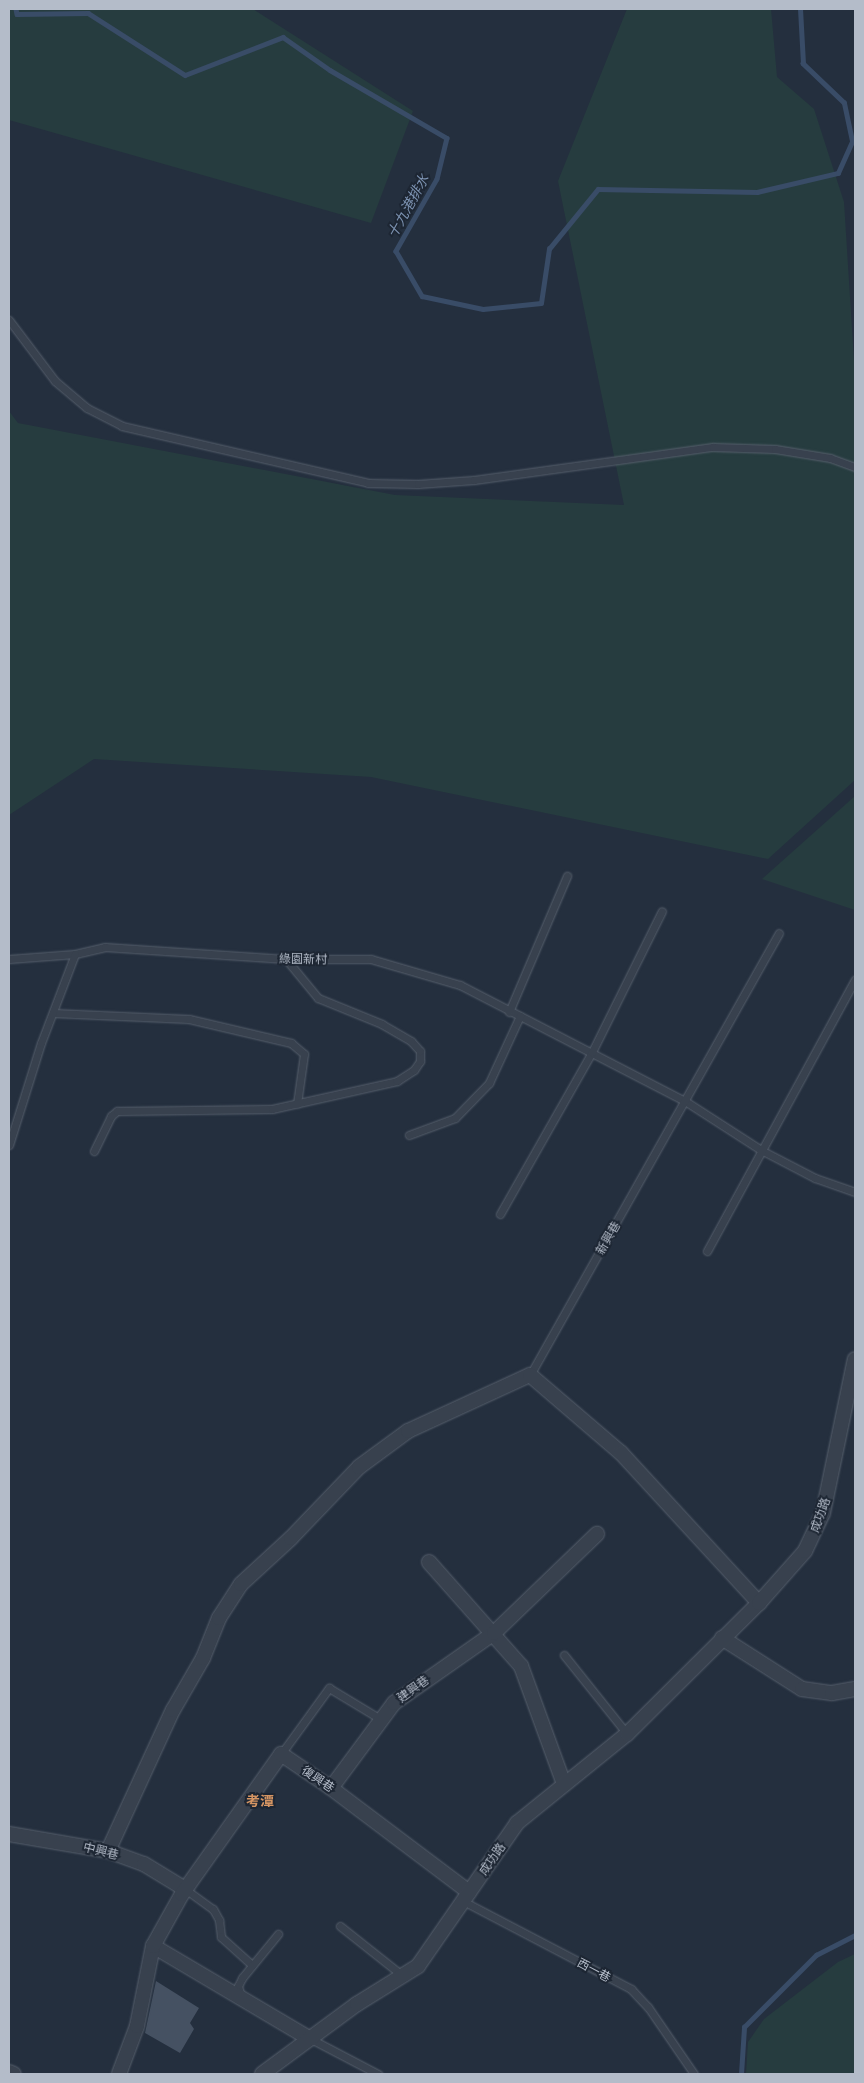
<!DOCTYPE html>
<meta charset="utf-8">
<style>
body{margin:0}
#map{position:relative;width:864px;height:2083px;overflow:hidden;background:#242f3e;font-family:Inter,"Noto Sans TC",sans-serif}
div>[style]{position:absolute}
.green>*{inset:0;background:#263c3f}
.stream>*{height:4.5px;margin:-2.25px;padding:0 2.25px;transform-origin:2.25px;border-radius:2.25px;background:#394c67}
.building>*{inset:0;background:#455162}
.roads{filter:drop-shadow(0 0 1px #565f6c) drop-shadow(0 0 1px #565f6c)}
.lane>*{height:7px;margin:-3.5px;padding:0 3.5px;transform-origin:3.5px;border-radius:3.5px;background:#38414e}
.street>*{height:14px;margin:-7px;padding:0 7px;transform-origin:7px;border-radius:7px;background:#38414e}
span{translate:-50% -50%;white-space:nowrap;text-align:center;line-height:1.15;-webkit-text-stroke:4px #1d2633;paint-order:stroke}
.street-label{font-size:12px;color:#b4bcc9}
.water-label{font-size:14px;color:#7c92b1;font-style:italic}
.neighbourhood-label{font-size:14px;color:#d59563;font-weight:700}
.frame{position:absolute;inset:0;border:10px solid #b4bcc9;pointer-events:none}
</style>
<div id="map">
<div class="green">
<i style="clip-path:polygon(9px 9px,253px 9px,413px 111px,371px 223px,9px 120px)"></i>
<i style="clip-path:polygon(627px 9px,771px 9px,777px 77px,814px 109px,844px 202px,855px 376px,855px 780px,768px 859px,371px 777px,94px 759px,9px 815px,9px 411px,18px 423px,395px 495px,624px 505px,558px 181px)"></i>
<i style="clip-path:polygon(855px 796px,855px 910px,762px 879px)"></i>
<i style="clip-path:polygon(855px 1954px,855px 2074px,746px 2074px,748px 2042px,764px 2019px,838px 1962px)"></i>
</div>
<div class="stream">
<i style="left:16px;top:9px;width:5px;rotate:79deg"></i>
<i style="left:17px;top:14px;width:71px;rotate:-0.8deg"></i>
<i style="left:88px;top:13px;width:115px;rotate:32.6deg"></i>
<i style="left:185px;top:75px;width:105px;rotate:-21.2deg"></i>
<i style="left:283px;top:37px;width:57px;rotate:35.1deg"></i>
<i style="left:330px;top:70px;width:135px;rotate:30.2deg"></i>
<i style="left:447px;top:138px;width:42px;rotate:103.7deg"></i>
<i style="left:437px;top:179px;width:83px;rotate:119.7deg"></i>
<i style="left:396px;top:251px;width:52px;rotate:60deg"></i>
<i style="left:422px;top:296px;width:62px;rotate:12deg"></i>
<i style="left:483px;top:309px;width:58px;rotate:-5.9deg"></i>
<i style="left:541px;top:303px;width:55px;rotate:-81.6deg"></i>
<i style="left:549px;top:249px;width:77px;rotate:-50.8deg"></i>
<i style="left:598px;top:189px;width:159px;rotate:1.1deg"></i>
<i style="left:757px;top:192px;width:83px;rotate:-13.2deg"></i>
<i style="left:838px;top:173px;width:35px;rotate:-66deg"></i>
<i style="left:852px;top:141px;width:39px;rotate:-102deg"></i>
<i style="left:844px;top:103px;width:57px;rotate:-136.4deg"></i>
<i style="left:803px;top:64px;width:55px;rotate:-93.1deg"></i>
<i style="left:741px;top:2074px;width:47px;rotate:-86.3deg"></i>
<i style="left:744px;top:2027px;width:102px;rotate:-45deg"></i>
<i style="left:816px;top:1955px;width:44px;rotate:-27.1deg"></i>
</div>
<div class="building">
<i style="clip-path:polygon(156px 1981px,199px 2008px,190px 2023px,194px 2029px,180px 2053px,145px 2033px)"></i>
</div>
<div class="roads">
<div class="lane">
<i style="left:9px;top:320px;width:76px;rotate:53deg"></i>
<i style="left:55px;top:381px;width:42px;rotate:40.2deg"></i>
<i style="left:87px;top:408px;width:39px;rotate:27deg"></i>
<i style="left:122px;top:426px;width:253px;rotate:13deg"></i>
<i style="left:368px;top:483px;width:50px;rotate:1.1deg"></i>
<i style="left:418px;top:484px;width:56px;rotate:-4.1deg"></i>
<i style="left:474px;top:480px;width:241px;rotate:-7.9deg"></i>
<i style="left:713px;top:447px;width:62px;rotate:1.8deg"></i>
<i style="left:775px;top:449px;width:56px;rotate:9.3deg"></i>
<i style="left:830px;top:458px;width:27px;rotate:20deg"></i>
<i style="left:9px;top:959px;width:66px;rotate:-4.3deg"></i>
<i style="left:75px;top:954px;width:31px;rotate:-13deg"></i>
<i style="left:105px;top:947px;width:181px;rotate:3.8deg"></i>
<i style="left:286px;top:959px;width:85px"></i>
<i style="left:371px;top:959px;width:93px;rotate:16.3deg"></i>
<i style="left:460px;top:985px;width:253px;rotate:27.3deg"></i>
<i style="left:685px;top:1101px;width:90px;rotate:32.8deg"></i>
<i style="left:761px;top:1150px;width:61px;rotate:27.4deg"></i>
<i style="left:815px;top:1178px;width:42px;rotate:19.3deg"></i>
<i style="left:509px;top:1012px;width:148px;rotate:-66.9deg"></i>
<i style="left:53px;top:1013px;width:136px;rotate:2.5deg"></i>
<i style="left:189px;top:1019px;width:105px;rotate:13.2deg"></i>
<i style="left:291px;top:1043px;width:17px;rotate:40deg"></i>
<i style="left:304px;top:1054px;width:50px;rotate:98deg"></i>
<i style="left:409px;top:1135px;width:49px;rotate:-20.3deg"></i>
<i style="left:455px;top:1118px;width:49px;rotate:-45.8deg"></i>
<i style="left:489px;top:1083px;width:74px;rotate:-65.2deg"></i>
<i style="left:9px;top:1145px;width:107px;rotate:-72.6deg"></i>
<i style="left:41px;top:1043px;width:95px;rotate:-69.1deg"></i>
<i style="left:94px;top:1151px;width:39px;rotate:-64deg"></i>
<i style="left:111px;top:1116px;width:8px;rotate:-40deg"></i>
<i style="left:117px;top:1111px;width:155px;rotate:-0.7deg"></i>
<i style="left:272px;top:1109px;width:128px;rotate:-12.6deg"></i>
<i style="left:397px;top:1081px;width:20px;rotate:-33deg"></i>
<i style="left:414px;top:1070px;width:11px;rotate:-56deg"></i>
<i style="left:420px;top:1061px;width:10px;rotate:-90deg"></i>
<i style="left:420px;top:1051px;width:13px;rotate:-132deg"></i>
<i style="left:411px;top:1041px;width:34px;rotate:-150deg"></i>
<i style="left:382px;top:1024px;width:69px;rotate:-157.9deg"></i>
<i style="left:318px;top:998px;width:50px;rotate:-129.4deg"></i>
<i style="left:500px;top:1214px;width:186px;rotate:-60.4deg"></i>
<i style="left:592px;top:1052px;width:157px;rotate:-63.6deg"></i>
<i style="left:707px;top:1251px;width:309px;rotate:-61.4deg"></i>
<i style="left:530px;top:1375px;width:507px;rotate:-60.61deg"></i>
<i style="left:564px;top:1655px;width:101px;rotate:51.4deg"></i>
<i style="left:281px;top:1754px;width:82px;rotate:-54deg"></i>
<i style="left:329px;top:1688px;width:62px;rotate:31.1deg"></i>
<i style="left:185px;top:1889px;width:34px;rotate:36deg"></i>
<i style="left:213px;top:1909px;width:13px;rotate:61deg"></i>
<i style="left:219px;top:1920px;width:17px;rotate:83deg"></i>
<i style="left:221px;top:1937px;width:42px;rotate:42.1deg"></i>
<i style="left:463px;top:1901px;width:190px;rotate:27.6deg"></i>
<i style="left:631px;top:1989px;width:25px;rotate:47deg"></i>
<i style="left:648px;top:2007px;width:81px;rotate:55.5deg"></i>
<i style="left:340px;top:1926px;width:80px;rotate:38.4deg"></i>
<i style="left:241px;top:1997px;width:11px;rotate:-105deg"></i>
<i style="left:238px;top:1986px;width:9px;rotate:-63deg"></i>
<i style="left:242px;top:1978px;width:57px;rotate:-50.7deg"></i>
<i style="left:311px;top:2039px;width:76px;rotate:27.6deg"></i>
</div>
<div class="street">
<i style="left:429px;top:1562px;width:139px;rotate:48.5deg"></i>
<i style="left:521px;top:1666px;width:126px;rotate:70deg"></i>
<i style="left:722px;top:1638px;width:95px;rotate:32.5deg"></i>
<i style="left:802px;top:1689px;width:30px;rotate:8deg"></i>
<i style="left:832px;top:1693px;width:23px;rotate:-10deg"></i>
<i style="left:331px;top:1788px;width:106px;rotate:-53.5deg"></i>
<i style="left:394px;top:1703px;width:122px;rotate:-35deg"></i>
<i style="left:494px;top:1633px;width:143px;rotate:-43.9deg"></i>
<i style="left:9px;top:1834px;width:100px;rotate:9.7deg"></i>
<i style="left:108px;top:1851px;width:38px;rotate:20deg"></i>
<i style="left:144px;top:1864px;width:48px;rotate:31.4deg"></i>
<i style="left:108px;top:1851px;width:155px;rotate:-65.3deg"></i>
<i style="left:173px;top:1710px;width:60px;rotate:-60deg"></i>
<i style="left:203px;top:1658px;width:43px;rotate:-68.2deg"></i>
<i style="left:219px;top:1618px;width:40px;rotate:-57.1deg"></i>
<i style="left:241px;top:1584px;width:68px;rotate:-42.6deg"></i>
<i style="left:291px;top:1538px;width:98px;rotate:-46.2deg"></i>
<i style="left:359px;top:1467px;width:61px;rotate:-36.3deg"></i>
<i style="left:408px;top:1431px;width:134px;rotate:-24.7deg"></i>
<i style="left:530px;top:1375px;width:120px;rotate:40.6deg"></i>
<i style="left:621px;top:1453px;width:204px;rotate:47.4deg"></i>
<i style="left:153px;top:1946px;width:182px;rotate:30.6deg"></i>
<i style="left:9px;top:2072px;width:5px;rotate:22deg"></i>
<i style="left:119px;top:2074px;width:51px;rotate:-69.4deg"></i>
<i style="left:137px;top:2026px;width:82px;rotate:-78.7deg"></i>
<i style="left:153px;top:1946px;width:60px;rotate:-60.9deg"></i>
<i style="left:182px;top:1894px;width:171px;rotate:-54.7deg"></i>
<i style="left:281px;top:1754px;width:60px;rotate:34.2deg"></i>
<i style="left:331px;top:1788px;width:173px;rotate:37deg"></i>
<i style="left:262px;top:2074px;width:118px;rotate:-36.4deg"></i>
<i style="left:357px;top:2004px;width:72px;rotate:-31.9deg"></i>
<i style="left:418px;top:1966px;width:174px;rotate:-55.3deg"></i>
<i style="left:517px;top:1823px;width:141px;rotate:-39deg"></i>
<i style="left:627px;top:1734px;width:186px;rotate:-44.8deg"></i>
<i style="left:759px;top:1603px;width:69px;rotate:-48.5deg"></i>
<i style="left:805px;top:1551px;width:42px;rotate:-64.7deg"></i>
<i style="left:823px;top:1513px;width:157px;rotate:-78.3deg"></i>
</div>
</div>
<div class="street-label">
<span style="left:303px;top:959px;rotate:1deg">綠園新村</span>
<span style="left:608px;top:1238px;rotate:-60deg">新興巷</span>
<span style="left:820px;top:1515px;rotate:-70deg">成功路</span>
<span style="left:413px;top:1689px;rotate:-36deg">建興巷</span>
<span style="left:318px;top:1779px;rotate:34deg">復興巷</span>
<span style="left:101px;top:1851px;rotate:14deg">中興巷</span>
<span style="left:492px;top:1859px;rotate:-55deg">成功路</span>
<span style="left:594px;top:1970px;rotate:28deg">西一巷</span>
</div>
<div class="water-label">
<span style="left:408px;top:206px;rotate:-61deg">十九港排水</span>
</div>
<div class="neighbourhood-label">
<span style="left:260px;top:1801px">考潭</span>
</div>
<div class="frame"></div>
</div>
